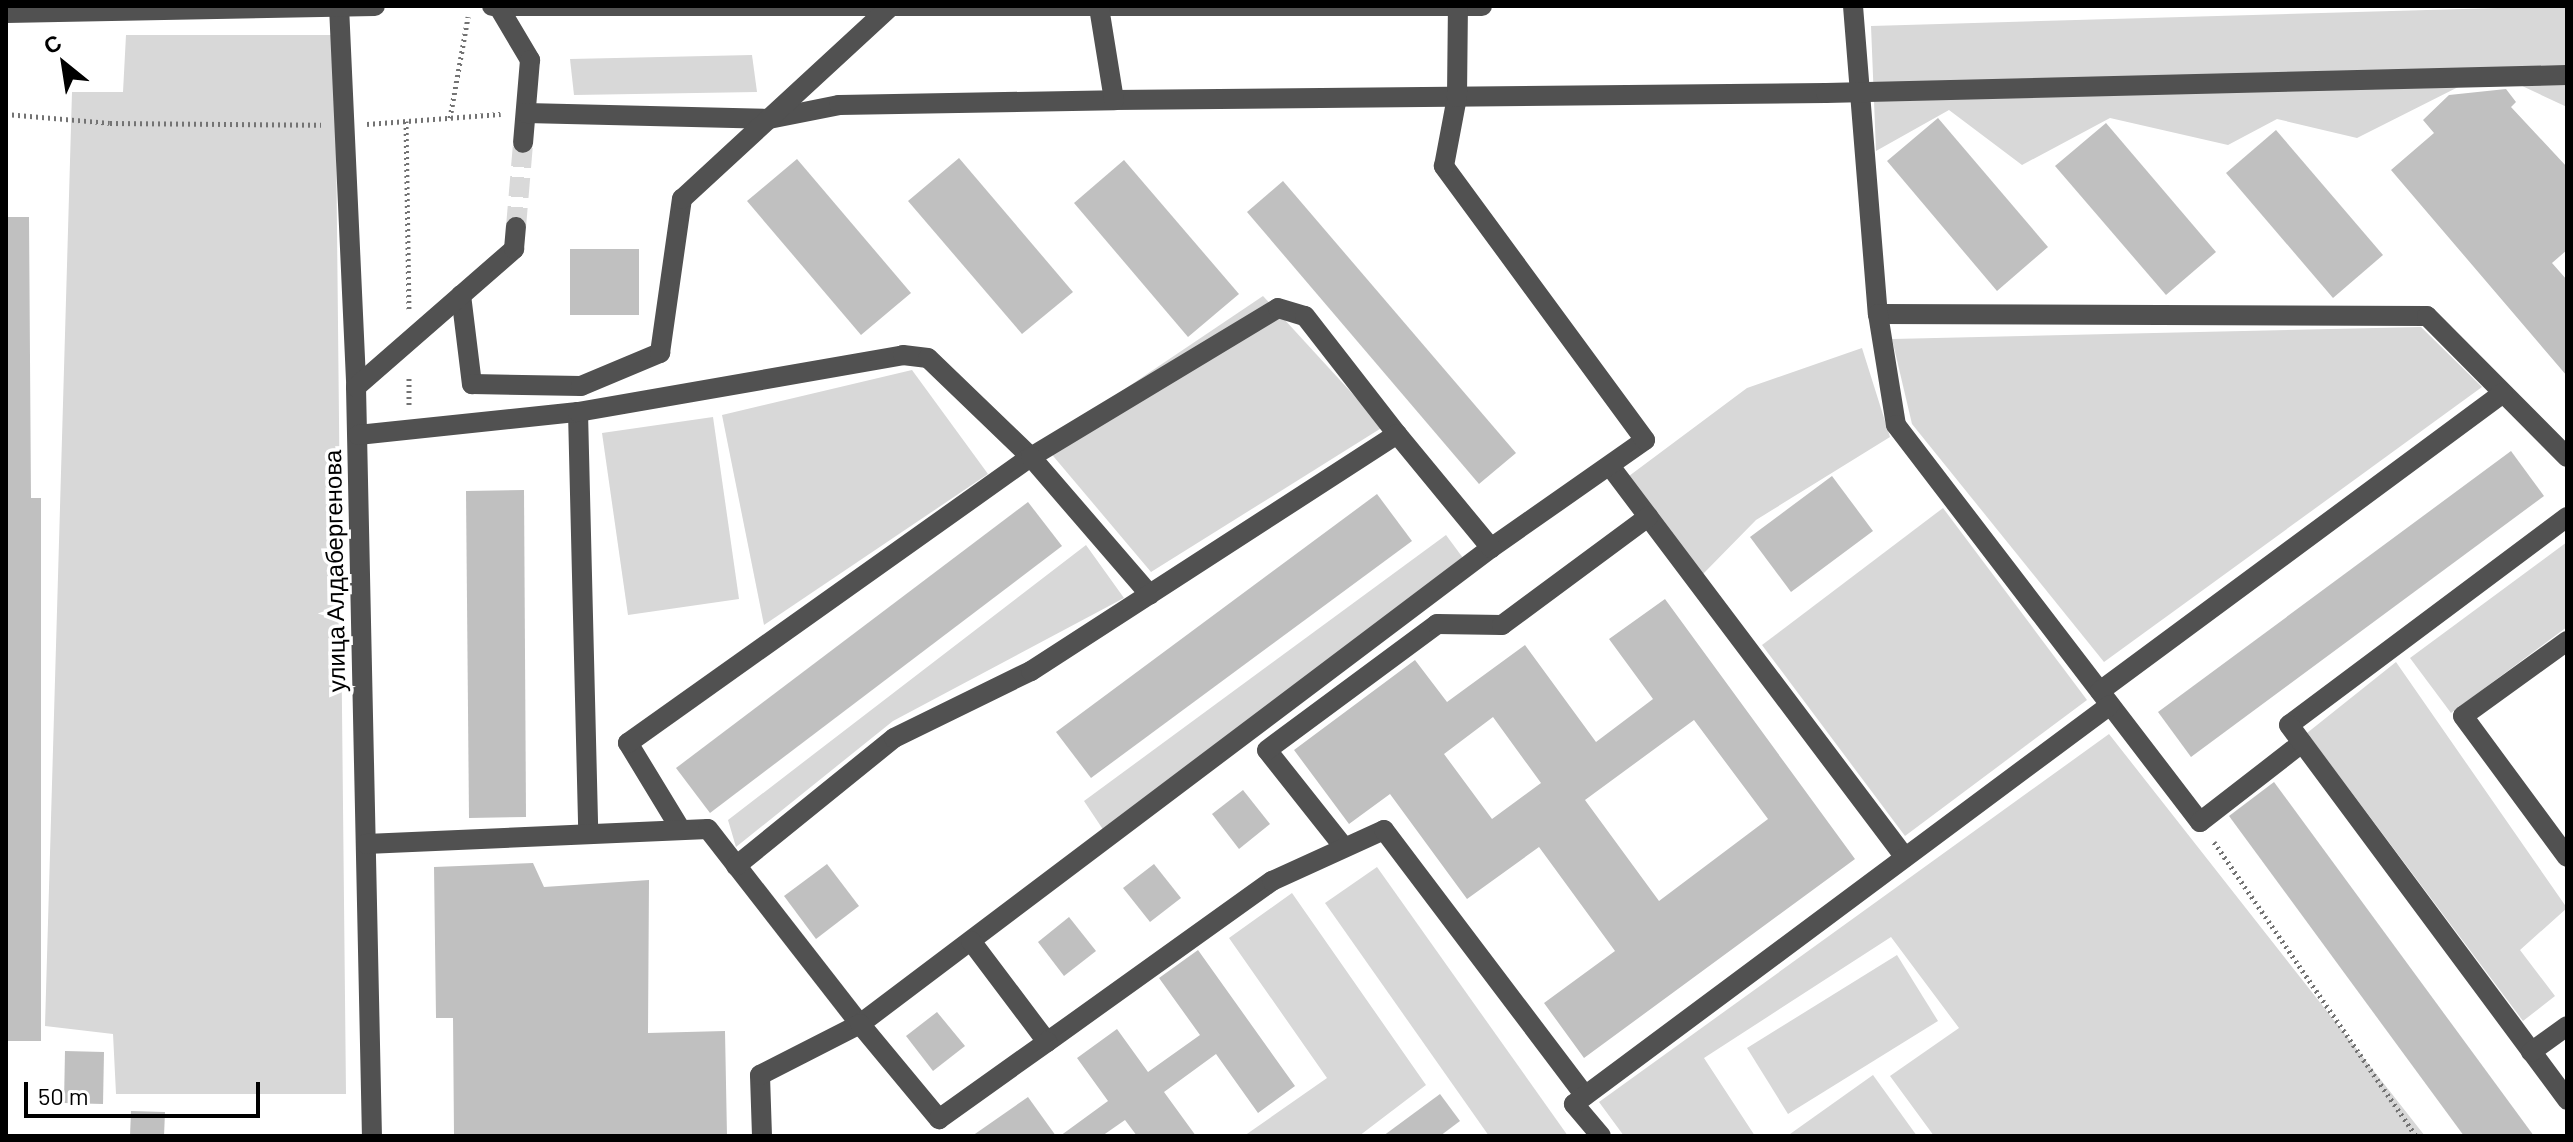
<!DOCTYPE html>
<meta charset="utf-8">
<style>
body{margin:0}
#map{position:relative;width:2573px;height:1142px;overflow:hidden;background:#fff;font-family:Barlow,sans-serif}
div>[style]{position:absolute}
.green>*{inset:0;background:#d8d8d8}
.building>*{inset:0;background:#c0c0c0}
.minor-tunnel>*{height:20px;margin-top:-10px;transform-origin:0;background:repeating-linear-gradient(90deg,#d9d9d9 0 20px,transparent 0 30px)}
.path>*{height:5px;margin-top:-2.5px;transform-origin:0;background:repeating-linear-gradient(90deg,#737373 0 2px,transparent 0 6px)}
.minor>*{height:20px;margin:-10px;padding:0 10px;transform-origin:10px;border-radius:10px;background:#515151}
span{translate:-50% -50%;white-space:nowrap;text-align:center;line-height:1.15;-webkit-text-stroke:7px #fff;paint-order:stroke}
.street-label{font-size:24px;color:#000}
.frame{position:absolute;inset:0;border:8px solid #000;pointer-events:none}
.north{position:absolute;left:24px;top:24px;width:80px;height:80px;-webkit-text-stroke:6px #fff;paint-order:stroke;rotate:330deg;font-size:22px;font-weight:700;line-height:32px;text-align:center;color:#000}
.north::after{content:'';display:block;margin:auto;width:28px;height:36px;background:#000;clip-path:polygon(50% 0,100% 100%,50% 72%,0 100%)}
.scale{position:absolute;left:24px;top:1082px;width:236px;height:36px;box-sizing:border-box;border:4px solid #000;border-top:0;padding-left:10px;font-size:24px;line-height:28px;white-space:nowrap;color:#000;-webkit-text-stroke:6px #fff;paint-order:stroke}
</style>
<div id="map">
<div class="green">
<i style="clip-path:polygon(2567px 6px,2567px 107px,2490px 71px,2357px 138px,2277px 119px,2228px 145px,2110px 118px,2022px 165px,1949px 110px,1876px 151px,1871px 26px)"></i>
<i style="clip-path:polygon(126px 35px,335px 35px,346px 1094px,116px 1094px,113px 1034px,45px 1026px,72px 92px,123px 92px)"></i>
<i style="clip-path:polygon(752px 55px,757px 92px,574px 95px,570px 59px)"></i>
<i style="clip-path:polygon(1263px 296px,1383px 427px,1151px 572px,1043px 444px)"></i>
<i style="clip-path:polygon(2421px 327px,2482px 387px,2104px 662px,1912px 424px,1892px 339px)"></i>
<i style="clip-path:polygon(1862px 348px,1890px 437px,1756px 520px,1703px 574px,1629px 476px,1747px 388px)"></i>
<i style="clip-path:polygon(912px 370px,988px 474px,764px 625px,722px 415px)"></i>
<i style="clip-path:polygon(713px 417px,739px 599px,628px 615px,602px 433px)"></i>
<i style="clip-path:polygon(1943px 508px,2087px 700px,1905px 836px,1762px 645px)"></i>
<i style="clip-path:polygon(1446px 535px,1466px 562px,1104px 831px,1084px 801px)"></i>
<i style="clip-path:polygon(2567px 542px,2567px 627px,2451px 713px,2410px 658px)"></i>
<i style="clip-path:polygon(1086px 545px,1124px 598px,893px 721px,736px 847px,728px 820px)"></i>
<i style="clip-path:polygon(2396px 662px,2567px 908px,2520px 950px,2555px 996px,2523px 1021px,2307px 733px)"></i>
<i style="clip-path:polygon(2109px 734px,2425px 1136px,1934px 1136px,1890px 1076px,1959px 1028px,1891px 937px,1704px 1058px,1755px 1136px,1624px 1136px,1599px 1102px)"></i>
<i style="clip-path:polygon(1377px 867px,1568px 1136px,1489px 1136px,1325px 903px)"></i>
<i style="clip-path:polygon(1292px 893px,1426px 1085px,1359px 1136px,1244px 1136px,1327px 1078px,1229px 938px)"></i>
<i style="clip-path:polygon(1897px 955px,1938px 1021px,1788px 1114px,1747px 1048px)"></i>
<i style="clip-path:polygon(1873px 1075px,1917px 1136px,1791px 1136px,1790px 1134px)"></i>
</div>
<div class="building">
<i style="clip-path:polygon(2506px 89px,2516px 102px,2511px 107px,2567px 167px,2567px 250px,2552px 263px,2567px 280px,2567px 376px,2391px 170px,2434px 133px,2423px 120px,2449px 95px)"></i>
<i style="clip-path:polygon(1938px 118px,2048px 247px,1997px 291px,1887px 161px)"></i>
<i style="clip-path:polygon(2106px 123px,2216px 252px,2166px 295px,2055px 166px)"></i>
<i style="clip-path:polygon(2276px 130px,2383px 255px,2333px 298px,2226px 173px)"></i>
<i style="clip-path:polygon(959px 158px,1073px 292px,1022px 334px,908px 201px)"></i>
<i style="clip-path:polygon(797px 159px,911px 293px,861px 335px,747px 201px)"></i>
<i style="clip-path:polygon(1124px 160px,1239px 294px,1188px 337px,1074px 203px)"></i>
<i style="clip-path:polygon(1283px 181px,1516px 453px,1479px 484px,1247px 212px)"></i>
<i style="clip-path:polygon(6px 217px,29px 217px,31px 498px,41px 498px,41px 1041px,6px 1041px)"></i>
<i style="clip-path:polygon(570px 249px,639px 249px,639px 315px,570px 315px)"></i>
<i style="clip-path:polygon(2511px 451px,2544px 496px,2191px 757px,2158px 712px)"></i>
<i style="clip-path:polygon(1832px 476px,1873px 531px,1791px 592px,1750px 537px)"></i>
<i style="clip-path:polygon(524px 490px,526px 817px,469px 818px,466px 491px)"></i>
<i style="clip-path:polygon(1377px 494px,1412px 541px,1091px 778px,1056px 732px)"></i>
<i style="clip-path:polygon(1028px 502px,1062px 546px,710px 813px,676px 768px)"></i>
<i style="clip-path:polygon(evenodd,1665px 599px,1855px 859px,1584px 1058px,1544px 1003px,1615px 951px,1539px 847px,1467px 899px,1390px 794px,1349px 824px,1294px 750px,1415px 660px,1447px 702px,1525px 645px,1596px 742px,1653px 699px,1609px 639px,1665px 599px,1493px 717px,1541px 783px,1492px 819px,1444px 754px,1493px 717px,1665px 599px,1694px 720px,1768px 819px,1659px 901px,1585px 800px,1694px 720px)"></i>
<i style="clip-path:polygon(2274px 782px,2534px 1136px,2464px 1136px,2229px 816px)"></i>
<i style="clip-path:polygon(1243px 790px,1270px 824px,1239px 849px,1212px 814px)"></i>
<i style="clip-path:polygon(533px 863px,544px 887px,649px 880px,648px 1033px,725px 1031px,727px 1136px,454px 1136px,453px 1018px,436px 1018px,434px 867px)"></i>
<i style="clip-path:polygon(827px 864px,859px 906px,816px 939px,784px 896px)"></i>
<i style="clip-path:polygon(1154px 864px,1181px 898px,1150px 922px,1123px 888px)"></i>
<i style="clip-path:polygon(1069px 917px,1096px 951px,1064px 976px,1038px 942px)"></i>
<i style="clip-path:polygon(1198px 950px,1295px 1086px,1258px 1113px,1216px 1054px,1164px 1092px,1196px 1136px,1137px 1136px,1125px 1120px,1102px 1136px,1060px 1136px,1108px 1101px,1077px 1058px,1117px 1029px,1148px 1072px,1200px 1035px,1159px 978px)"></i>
<i style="clip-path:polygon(937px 1012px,965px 1046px,933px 1071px,906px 1036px)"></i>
<i style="clip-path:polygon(65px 1051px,104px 1052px,103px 1104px,64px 1103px)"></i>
<i style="clip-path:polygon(1440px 1094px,1460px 1121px,1440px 1136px,1383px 1136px)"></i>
<i style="clip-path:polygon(1028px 1097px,1056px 1136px,972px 1136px)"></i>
<i style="clip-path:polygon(131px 1111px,165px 1112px,164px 1136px,130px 1136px)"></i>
</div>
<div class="minor-tunnel">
<i style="left:516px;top:227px;width:84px;rotate:-85.2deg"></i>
</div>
<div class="path">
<i style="left:6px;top:114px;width:104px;rotate:4.9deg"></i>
<i style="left:110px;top:123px;width:211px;rotate:0.5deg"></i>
<i style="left:450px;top:118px;width:103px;rotate:-79.9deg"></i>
<i style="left:406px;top:121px;width:188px;rotate:89.1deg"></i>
<i style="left:367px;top:124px;width:134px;rotate:-4.3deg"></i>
<i style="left:409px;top:405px;width:30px;rotate:-90deg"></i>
<i style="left:2214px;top:842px;width:357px;rotate:55.5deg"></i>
</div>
<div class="minor">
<i style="left:339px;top:6px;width:381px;rotate:87.4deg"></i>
<i style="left:356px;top:387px;width:749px;rotate:88.78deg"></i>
<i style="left:492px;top:6px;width:990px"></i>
<i style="left:498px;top:6px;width:63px;rotate:59.3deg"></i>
<i style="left:530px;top:60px;width:83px;rotate:94.8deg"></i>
<i style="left:1853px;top:6px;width:309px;rotate:85.4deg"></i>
<i style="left:1878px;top:314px;width:549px;rotate:0.21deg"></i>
<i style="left:2427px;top:316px;width:199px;rotate:45.2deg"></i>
<i style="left:6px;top:13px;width:369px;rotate:-1.1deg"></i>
<i style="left:1114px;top:100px;width:712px;rotate:-0.56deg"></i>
<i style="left:1826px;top:93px;width:741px;rotate:-1.39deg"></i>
<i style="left:526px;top:113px;width:243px;rotate:1.4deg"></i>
<i style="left:769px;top:119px;width:71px;rotate:-11.3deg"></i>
<i style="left:839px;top:105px;width:275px;rotate:-1deg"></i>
<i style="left:1114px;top:100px;width:94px;rotate:-99.2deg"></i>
<i style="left:461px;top:295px;width:90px;rotate:83deg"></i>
<i style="left:472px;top:384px;width:109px;rotate:1.1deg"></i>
<i style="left:581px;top:386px;width:86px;rotate:-22.7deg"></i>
<i style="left:660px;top:353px;width:156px;rotate:-81.9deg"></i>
<i style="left:682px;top:199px;width:283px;rotate:-42.7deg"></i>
<i style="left:1878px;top:314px;width:112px;rotate:80.8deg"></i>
<i style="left:1896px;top:425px;width:500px;rotate:52.56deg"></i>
<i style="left:2200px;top:822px;width:129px;rotate:-37.8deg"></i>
<i style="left:356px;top:387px;width:210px;rotate:-41.1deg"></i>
<i style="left:514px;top:249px;width:22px;rotate:-85deg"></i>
<i style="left:578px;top:412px;width:422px;rotate:88.6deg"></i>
<i style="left:358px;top:435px;width:221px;rotate:-6deg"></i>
<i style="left:578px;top:412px;width:330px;rotate:-9.9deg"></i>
<i style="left:903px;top:355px;width:25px;rotate:7deg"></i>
<i style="left:928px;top:358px;width:143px;rotate:43.9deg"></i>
<i style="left:1031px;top:457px;width:288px;rotate:-31.1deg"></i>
<i style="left:1278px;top:308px;width:28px;rotate:17deg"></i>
<i style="left:1305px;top:316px;width:150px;rotate:52.1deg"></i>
<i style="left:1610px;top:466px;width:490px;rotate:53deg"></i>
<i style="left:2567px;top:517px;width:347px;rotate:143.2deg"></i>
<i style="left:2289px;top:725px;width:467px;rotate:53.4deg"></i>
<i style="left:2567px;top:641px;width:128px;rotate:144.2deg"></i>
<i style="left:2463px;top:716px;width:175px;rotate:53.6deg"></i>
<i style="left:2100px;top:691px;width:501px;rotate:-36.48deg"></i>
<i style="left:681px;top:830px;width:102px;rotate:-121.3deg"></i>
<i style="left:628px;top:743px;width:494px;rotate:-35.4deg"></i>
<i style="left:1031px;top:457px;width:182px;rotate:49.2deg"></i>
<i style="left:366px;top:844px;width:342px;rotate:-2.5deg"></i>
<i style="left:708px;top:829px;width:247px;rotate:52.1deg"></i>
<i style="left:860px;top:1024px;width:790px;rotate:-37.03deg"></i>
<i style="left:1491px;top:548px;width:188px;rotate:-35deg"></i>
<i style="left:1645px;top:440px;width:340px;rotate:-126.3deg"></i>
<i style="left:1444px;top:166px;width:70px;rotate:-79.3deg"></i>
<i style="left:1457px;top:97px;width:90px;rotate:-89.4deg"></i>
<i style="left:1343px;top:846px;width:122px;rotate:-128.4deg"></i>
<i style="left:1267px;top:750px;width:212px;rotate:-36.5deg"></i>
<i style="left:1437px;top:624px;width:65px;rotate:0.9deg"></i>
<i style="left:1502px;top:625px;width:182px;rotate:-36.5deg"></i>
<i style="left:736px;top:866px;width:203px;rotate:-39deg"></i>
<i style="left:894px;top:738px;width:153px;rotate:-26.1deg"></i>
<i style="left:1031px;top:671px;width:436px;rotate:-32.9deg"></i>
<i style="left:1397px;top:434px;width:148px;rotate:50.5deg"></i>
<i style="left:971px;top:941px;width:126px;rotate:53deg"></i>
<i style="left:1047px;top:1042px;width:277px;rotate:-35.6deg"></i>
<i style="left:1272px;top:881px;width:123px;rotate:-24.5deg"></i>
<i style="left:1384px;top:830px;width:333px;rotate:52.9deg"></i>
<i style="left:2531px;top:1052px;width:44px;rotate:-35.8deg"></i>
<i style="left:762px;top:1136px;width:61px;rotate:-91.9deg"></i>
<i style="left:760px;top:1075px;width:112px;rotate:-27deg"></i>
<i style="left:860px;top:1024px;width:124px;rotate:50.3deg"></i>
<i style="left:939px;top:1119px;width:133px;rotate:-35.5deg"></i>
<i style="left:1601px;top:1136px;width:42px;rotate:-130.2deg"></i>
<i style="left:1574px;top:1104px;width:668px;rotate:-36.66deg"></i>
</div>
<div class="street-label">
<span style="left:334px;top:571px;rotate:-91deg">улица Алдабергенова</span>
</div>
<div class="frame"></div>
<div class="north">С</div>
<div class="scale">50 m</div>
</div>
